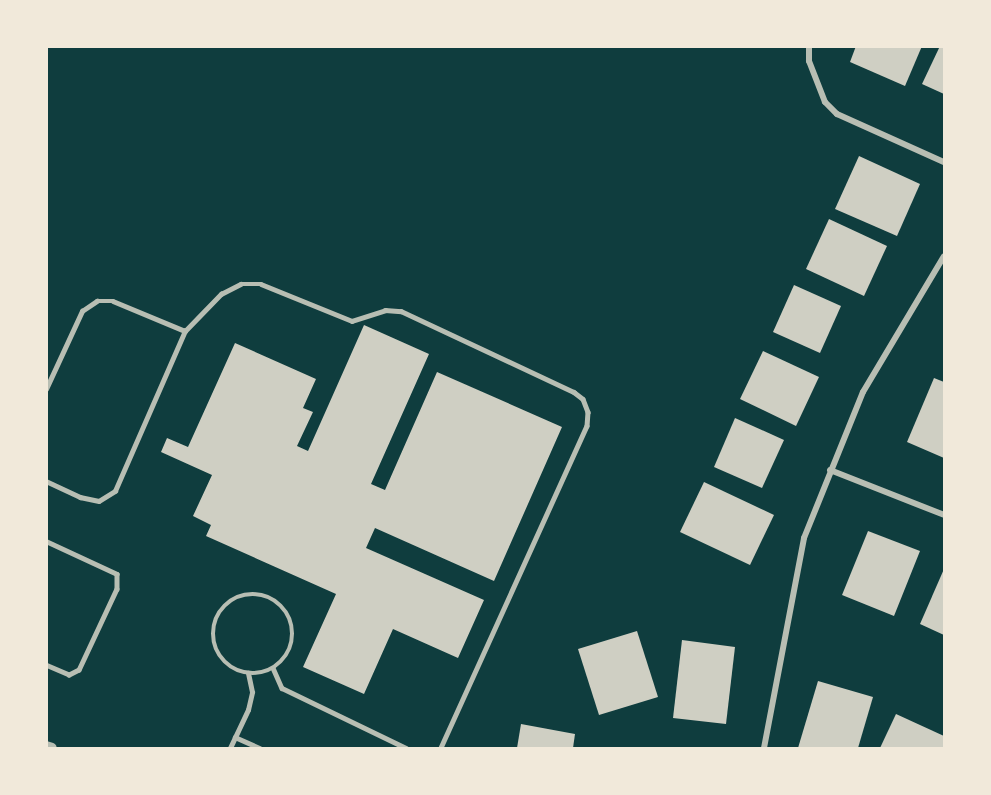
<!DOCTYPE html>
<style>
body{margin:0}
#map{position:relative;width:991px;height:795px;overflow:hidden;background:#0f3d3e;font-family:"Noto Serif",serif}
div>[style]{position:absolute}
.building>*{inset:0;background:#cfcfc3}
.service>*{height:4.5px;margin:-2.25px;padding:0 2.25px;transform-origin:2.25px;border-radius:2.25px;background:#b8beb3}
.service>.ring{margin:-2.25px;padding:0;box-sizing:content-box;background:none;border:4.5px solid #b8beb3;border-radius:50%}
.minor>*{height:6px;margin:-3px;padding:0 3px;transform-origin:3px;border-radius:3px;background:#b8beb3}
.tertiary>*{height:10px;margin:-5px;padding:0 5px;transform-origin:5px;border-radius:5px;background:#b8beb3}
span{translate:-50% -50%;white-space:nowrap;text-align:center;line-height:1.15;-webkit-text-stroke:4.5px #f1e9da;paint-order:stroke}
.frame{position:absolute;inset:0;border:48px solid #f1e9da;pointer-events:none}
</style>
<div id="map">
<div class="building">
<i style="clip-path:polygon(856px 46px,922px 46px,905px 86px,850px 62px)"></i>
<i style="clip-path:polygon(940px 46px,944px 46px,944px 94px,922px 84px)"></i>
<i style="clip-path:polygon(859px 156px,920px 184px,897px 236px,835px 209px)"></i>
<i style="clip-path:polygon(829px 219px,887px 246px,864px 296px,806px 269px)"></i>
<i style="clip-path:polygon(794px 285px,841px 306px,820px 353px,773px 332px)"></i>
<i style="clip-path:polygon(364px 325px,429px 354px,371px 484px,385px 490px,437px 372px,562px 427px,494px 581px,375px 528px,366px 548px,484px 600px,458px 658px,393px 629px,364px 694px,303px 667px,336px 594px,206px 536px,211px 525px,193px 516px,212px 475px,161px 452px,167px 438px,188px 447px,235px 343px,316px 379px,303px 408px,313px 412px,297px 446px,308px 451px)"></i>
<i style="clip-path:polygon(763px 351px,819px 377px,796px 426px,740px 399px)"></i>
<i style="clip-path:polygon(934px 378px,944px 382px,944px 458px,907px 442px)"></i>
<i style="clip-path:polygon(735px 418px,784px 440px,762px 488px,714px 467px)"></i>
<i style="clip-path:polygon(704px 482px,774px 515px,750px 565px,680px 532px)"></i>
<i style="clip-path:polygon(868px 531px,920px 551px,894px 616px,842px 595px)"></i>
<i style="clip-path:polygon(944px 569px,944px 635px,920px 624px)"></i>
<i style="clip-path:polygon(637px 631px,658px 697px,599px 715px,578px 649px)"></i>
<i style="clip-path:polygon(682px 640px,735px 647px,726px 724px,673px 718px)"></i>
<i style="clip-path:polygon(818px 681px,873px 697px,858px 748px,798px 748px)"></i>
<i style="clip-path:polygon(896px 714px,944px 736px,944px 748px,880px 748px)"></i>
<i style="clip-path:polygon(521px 724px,575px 734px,573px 748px,517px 748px)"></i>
</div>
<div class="service">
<i style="left:46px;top:389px;width:86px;rotate:-65.2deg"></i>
<i style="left:82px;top:311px;width:18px;rotate:-34deg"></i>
<i style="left:97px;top:301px;width:16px"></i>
<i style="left:113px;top:301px;width:78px;rotate:22.6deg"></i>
<i style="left:46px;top:481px;width:38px;rotate:25deg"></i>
<i style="left:80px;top:497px;width:19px;rotate:12deg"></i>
<i style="left:99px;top:501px;width:19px;rotate:-32deg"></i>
<i style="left:115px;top:491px;width:175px;rotate:-66.4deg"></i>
<i style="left:185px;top:331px;width:52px;rotate:-45.8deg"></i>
<i style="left:221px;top:294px;width:22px;rotate:-27deg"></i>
<i style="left:241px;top:284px;width:20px"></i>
<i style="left:261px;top:284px;width:98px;rotate:22.1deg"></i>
<i style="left:352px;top:321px;width:35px;rotate:-18deg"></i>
<i style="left:385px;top:310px;width:16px;rotate:4deg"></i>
<i style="left:401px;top:311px;width:191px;rotate:25.1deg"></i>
<i style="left:574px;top:392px;width:11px;rotate:38deg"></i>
<i style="left:583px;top:399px;width:14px;rotate:69deg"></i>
<i style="left:588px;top:412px;width:14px;rotate:94deg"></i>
<i style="left:587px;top:426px;width:354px;rotate:114.4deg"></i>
<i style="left:46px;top:541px;width:78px;rotate:24.9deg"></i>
<i style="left:117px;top:574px;width:15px;rotate:90deg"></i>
<i style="left:117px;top:589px;width:89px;rotate:115.1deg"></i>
<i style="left:79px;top:670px;width:11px;rotate:153deg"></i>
<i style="left:69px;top:675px;width:25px;rotate:-157deg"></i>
<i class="ring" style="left:213px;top:594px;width:75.5px;height:75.5px"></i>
<i style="left:273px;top:668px;width:22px;rotate:66deg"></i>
<i style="left:282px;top:688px;width:138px;rotate:25.8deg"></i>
<i style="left:235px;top:737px;width:27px;rotate:24deg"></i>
<i style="left:230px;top:748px;width:42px;rotate:-64.7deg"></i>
<i style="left:248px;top:710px;width:18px;rotate:-77deg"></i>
<i style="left:252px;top:692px;width:19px;rotate:-102deg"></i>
</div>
<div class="minor">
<i style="left:809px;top:46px;width:15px;rotate:90deg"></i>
<i style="left:809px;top:61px;width:44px;rotate:68.7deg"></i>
<i style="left:825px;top:102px;width:17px;rotate:45deg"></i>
<i style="left:837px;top:114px;width:117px;rotate:24.2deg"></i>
<i style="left:830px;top:470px;width:123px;rotate:21.5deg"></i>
<i style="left:764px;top:748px;width:214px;rotate:-79.2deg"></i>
<i style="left:804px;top:538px;width:157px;rotate:-68deg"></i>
<i style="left:863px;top:392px;width:158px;rotate:-59.2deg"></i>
</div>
<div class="tertiary">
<i style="left:46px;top:746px;width:6px;rotate:18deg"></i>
</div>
<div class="frame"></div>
</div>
